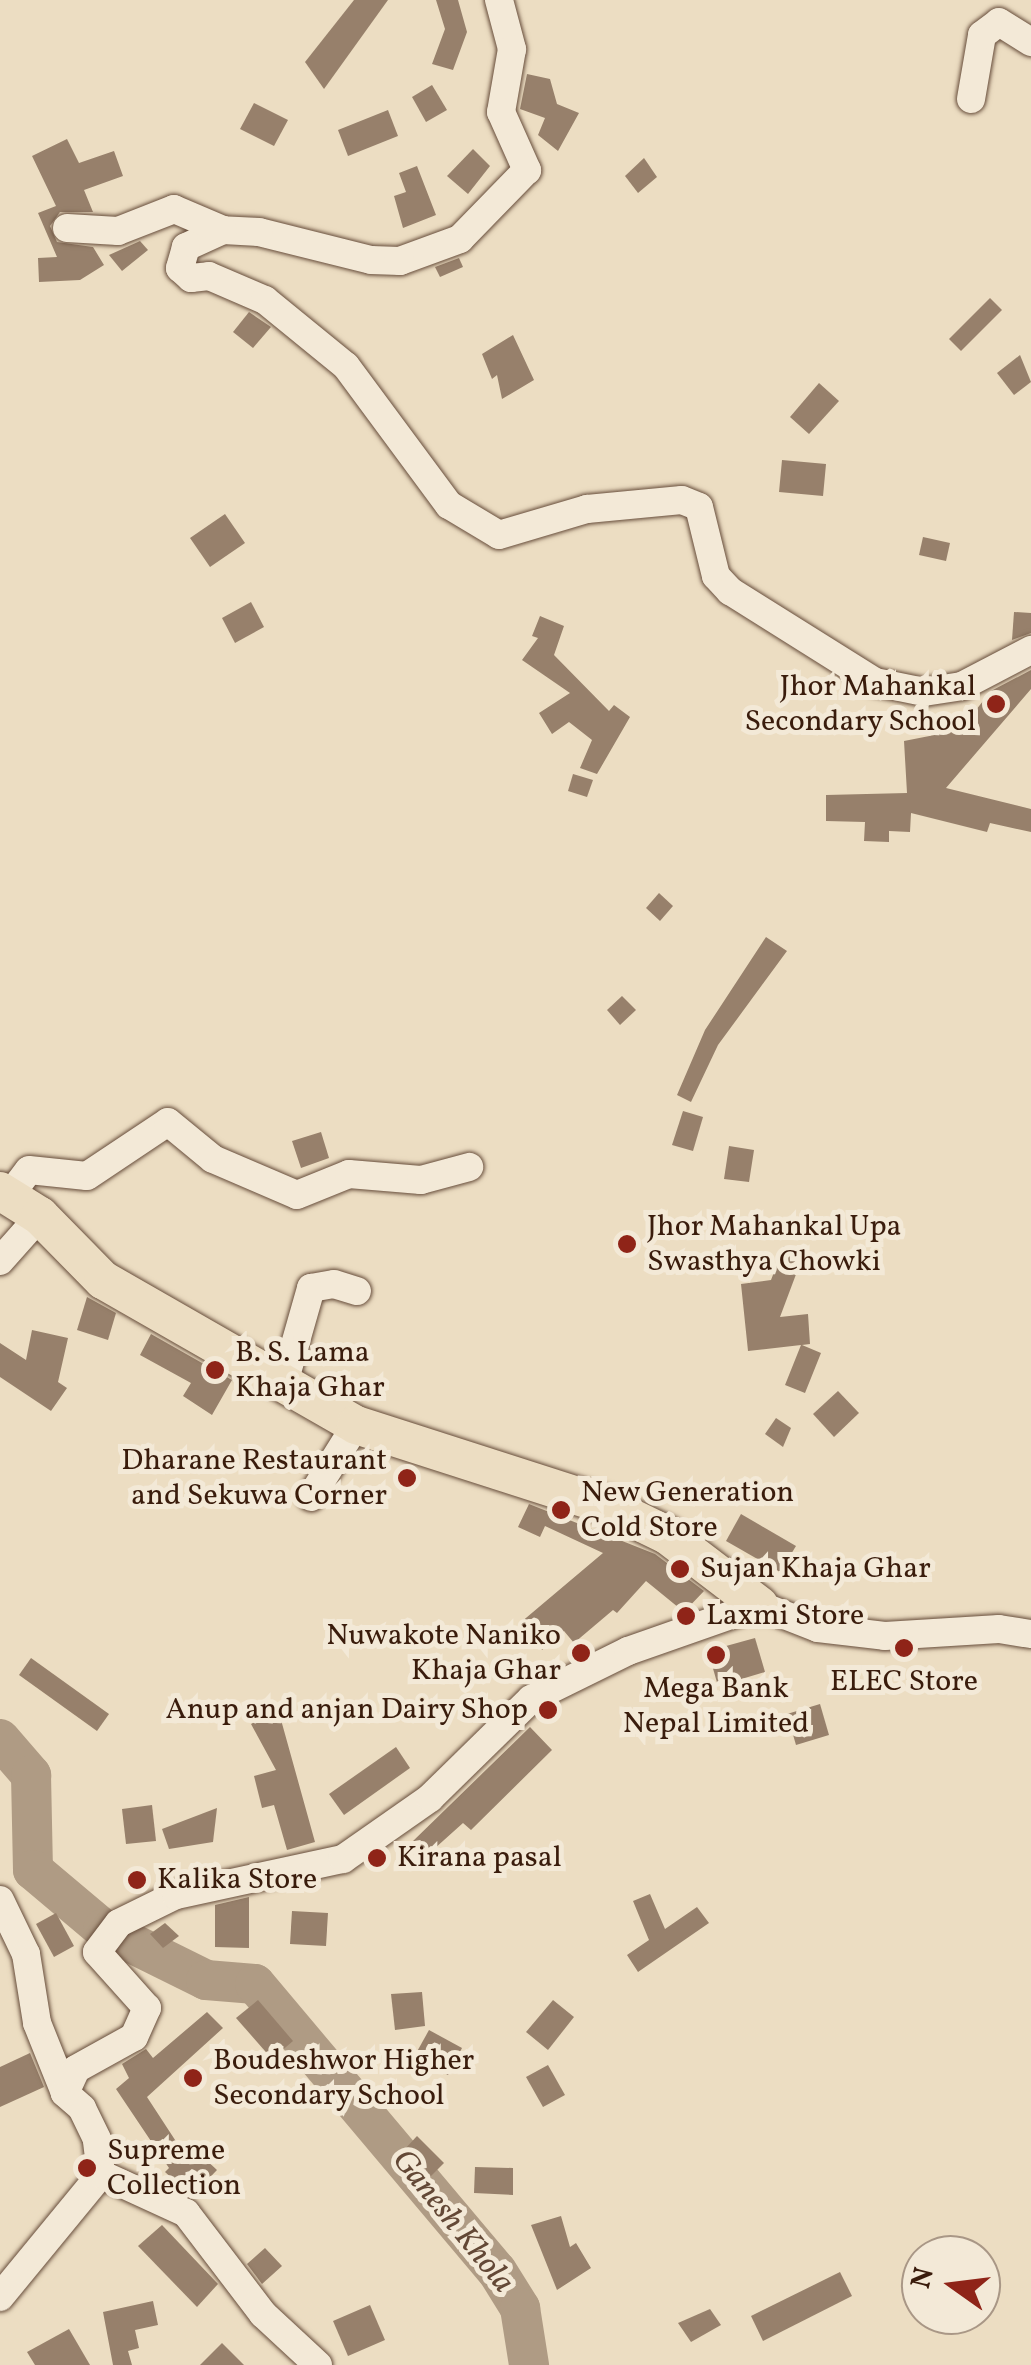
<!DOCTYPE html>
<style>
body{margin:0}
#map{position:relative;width:1031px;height:2365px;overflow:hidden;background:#ecddc2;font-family:Vollkorn,serif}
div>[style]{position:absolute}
.river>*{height:40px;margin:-20px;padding:0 20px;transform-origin:20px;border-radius:20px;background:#af9b84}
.building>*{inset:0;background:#97806b}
.roads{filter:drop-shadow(0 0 2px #664c3a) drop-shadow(0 0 2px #664c3a)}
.minor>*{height:28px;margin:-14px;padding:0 14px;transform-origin:14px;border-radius:14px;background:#f3e9d7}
.major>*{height:38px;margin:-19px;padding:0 19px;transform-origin:19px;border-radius:19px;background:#ecddc2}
.dots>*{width:28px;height:28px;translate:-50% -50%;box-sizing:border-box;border:5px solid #f3e9d7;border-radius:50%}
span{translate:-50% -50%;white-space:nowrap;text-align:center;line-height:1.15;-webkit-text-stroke:10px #f3e9d7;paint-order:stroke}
.poi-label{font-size:30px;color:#3a1c0c}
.right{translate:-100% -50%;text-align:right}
.left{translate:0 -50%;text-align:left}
.water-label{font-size:32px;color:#634836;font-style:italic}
.north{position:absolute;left:901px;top:2235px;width:100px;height:100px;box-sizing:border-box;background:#f3e9d7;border:2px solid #a99786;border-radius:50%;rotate:284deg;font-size:28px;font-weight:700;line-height:40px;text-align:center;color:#3a1c0c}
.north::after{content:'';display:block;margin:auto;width:35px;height:45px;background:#8f2418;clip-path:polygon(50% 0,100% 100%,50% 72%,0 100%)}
</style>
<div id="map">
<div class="river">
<i style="left:0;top:1739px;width:48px;rotate:49.3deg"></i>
<i style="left:31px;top:1775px;width:95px;rotate:88.8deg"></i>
<i style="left:33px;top:1870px;width:92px;rotate:40.1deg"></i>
<i style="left:103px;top:1929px;width:115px;rotate:26.3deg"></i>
<i style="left:206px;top:1980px;width:49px;rotate:4.7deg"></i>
<i style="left:255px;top:1984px;width:375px;rotate:49.9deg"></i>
<i style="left:497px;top:2271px;width:44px;rotate:58.1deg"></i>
<i style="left:520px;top:2308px;width:58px;rotate:81deg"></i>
</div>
<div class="building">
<i style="clip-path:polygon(354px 0,388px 0,324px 89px,305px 62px)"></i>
<i style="clip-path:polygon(436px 0,458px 0,467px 32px,453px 70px,432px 64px,445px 29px)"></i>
<i style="clip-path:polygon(527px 74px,550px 79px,557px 104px,579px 113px,558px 151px,538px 135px,545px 118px,520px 109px)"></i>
<i style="clip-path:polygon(432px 85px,447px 110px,426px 122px,412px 97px)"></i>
<i style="clip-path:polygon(254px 103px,288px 120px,274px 146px,240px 129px)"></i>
<i style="clip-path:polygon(388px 110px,398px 136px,348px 156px,338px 130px)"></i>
<i style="clip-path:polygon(67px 139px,79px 163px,114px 151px,123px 176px,84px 190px,93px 212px,60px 212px,50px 226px,57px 242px,93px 247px,104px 265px,80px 280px,39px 282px,38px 258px,57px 257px,38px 213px,56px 206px,32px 156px)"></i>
<i style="clip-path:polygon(473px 149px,490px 166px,468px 194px,447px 176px)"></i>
<i style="clip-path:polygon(644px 158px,657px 177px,638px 193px,625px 176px)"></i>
<i style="clip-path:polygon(417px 166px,436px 215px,403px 228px,394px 196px,406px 192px,399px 173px)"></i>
<i style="clip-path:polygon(140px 241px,148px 250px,122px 271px,109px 255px)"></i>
<i style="clip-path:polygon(459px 258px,463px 267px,440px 277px,435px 267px)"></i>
<i style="clip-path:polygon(990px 298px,1002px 310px,961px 351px,949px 339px)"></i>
<i style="clip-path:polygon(249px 312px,271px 327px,253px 348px,233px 332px)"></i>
<i style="clip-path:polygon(513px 335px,534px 380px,502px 399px,497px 375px,492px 379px,482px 354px)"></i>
<i style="clip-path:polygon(1020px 355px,1031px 382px,1014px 395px,997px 373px)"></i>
<i style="clip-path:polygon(819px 383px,839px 401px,809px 434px,790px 417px)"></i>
<i style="clip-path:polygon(782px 460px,826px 464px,823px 496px,779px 492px)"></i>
<i style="clip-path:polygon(225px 514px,245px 543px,210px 567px,190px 538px)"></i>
<i style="clip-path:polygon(923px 537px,950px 543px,946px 561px,919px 555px)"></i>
<i style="clip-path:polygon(251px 602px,264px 627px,235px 643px,222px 618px)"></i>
<i style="clip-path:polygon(1014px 612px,1031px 613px,1031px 633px,1012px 640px)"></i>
<i style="clip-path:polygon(540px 616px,564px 626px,554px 655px,609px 711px,614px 705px,630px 717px,597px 774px,580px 768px,592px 740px,569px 722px,552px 734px,539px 713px,570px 693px,522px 660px,538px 638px,532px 636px)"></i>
<i style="clip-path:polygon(1031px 670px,1031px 689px,946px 788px,1031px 809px,1031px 832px,990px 823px,987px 832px,911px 813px,910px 832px,889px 831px,889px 842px,864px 841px,865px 822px,826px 821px,826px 795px,907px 793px,904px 741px,960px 730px,991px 691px)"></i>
<i style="clip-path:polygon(573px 774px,593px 780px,587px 797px,568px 791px)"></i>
<i style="clip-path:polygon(659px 893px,673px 906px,660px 921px,646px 908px)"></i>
<i style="clip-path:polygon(766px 937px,787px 951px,718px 1045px,691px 1102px,677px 1095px,705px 1030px)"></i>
<i style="clip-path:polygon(622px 996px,636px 1010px,620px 1025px,607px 1010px)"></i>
<i style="clip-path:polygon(683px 1111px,703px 1117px,693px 1151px,672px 1145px)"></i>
<i style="clip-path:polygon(321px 1132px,329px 1158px,301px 1168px,292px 1141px)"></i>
<i style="clip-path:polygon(729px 1146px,754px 1150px,749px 1182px,724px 1179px)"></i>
<i style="clip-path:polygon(784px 1246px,804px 1253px,780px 1317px,808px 1314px,810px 1344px,802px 1345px,821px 1353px,805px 1393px,785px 1385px,801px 1345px,748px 1351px,741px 1284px,771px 1280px)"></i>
<i style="clip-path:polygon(87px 1297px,116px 1313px,108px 1340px,77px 1330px)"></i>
<i style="clip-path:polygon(32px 1330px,68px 1338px,58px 1382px,67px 1388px,51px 1411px,0 1377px,0 1343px,26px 1360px)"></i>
<i style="clip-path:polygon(151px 1334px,232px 1380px,212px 1415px,183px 1396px,191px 1383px,140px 1355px)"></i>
<i style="clip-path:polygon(838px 1391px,859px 1413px,834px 1437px,813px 1414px)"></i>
<i style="clip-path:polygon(776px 1418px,791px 1428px,783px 1447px,765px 1434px)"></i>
<i style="clip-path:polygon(529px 1504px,655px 1554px,704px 1591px,684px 1612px,646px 1581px,617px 1613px,613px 1610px,574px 1643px,564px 1631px,542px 1650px,520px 1623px,603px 1553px,545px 1526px,540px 1537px,518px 1527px)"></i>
<i style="clip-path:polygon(741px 1514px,796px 1546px,780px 1572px,726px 1541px)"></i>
<i style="clip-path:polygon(755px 1638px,765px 1672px,718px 1686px,708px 1651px)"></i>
<i style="clip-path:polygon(31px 1658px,109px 1714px,97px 1731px,19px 1675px)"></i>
<i style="clip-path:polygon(820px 1704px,829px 1735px,796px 1745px,787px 1714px)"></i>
<i style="clip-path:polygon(278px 1709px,315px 1842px,287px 1850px,274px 1805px,262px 1808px,254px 1776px,276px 1770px,251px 1724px)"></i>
<i style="clip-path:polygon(530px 1727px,552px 1750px,471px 1830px,463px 1823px,424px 1858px,411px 1843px)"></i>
<i style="clip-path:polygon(396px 1747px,410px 1768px,344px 1815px,329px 1794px)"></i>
<i style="clip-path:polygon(152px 1805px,156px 1841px,126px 1844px,122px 1809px)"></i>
<i style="clip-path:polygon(217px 1808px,213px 1842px,169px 1849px,162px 1829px)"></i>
<i style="clip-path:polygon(650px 1894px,665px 1929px,697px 1907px,709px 1923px,638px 1972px,627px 1955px,649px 1940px,633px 1901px)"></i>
<i style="clip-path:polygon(249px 1897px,249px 1948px,215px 1947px,215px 1905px)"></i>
<i style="clip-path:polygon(292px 1911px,328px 1913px,326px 1946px,290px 1944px)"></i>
<i style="clip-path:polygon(56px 1913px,74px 1946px,54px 1957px,36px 1924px)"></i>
<i style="clip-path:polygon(165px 1923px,179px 1936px,163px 1948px,150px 1934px)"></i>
<i style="clip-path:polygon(422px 1992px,425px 2026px,395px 2030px,391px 1994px)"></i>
<i style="clip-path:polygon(258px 2000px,293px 2041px,272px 2059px,236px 2018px)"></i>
<i style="clip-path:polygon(553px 2000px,574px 2017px,548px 2050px,526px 2032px)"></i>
<i style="clip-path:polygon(207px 2012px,223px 2028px,147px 2097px,179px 2146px,197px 2163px,203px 2157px,217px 2170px,192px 2196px,165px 2172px,169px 2168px,116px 2089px,129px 2078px,122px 2064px,146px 2049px,153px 2058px)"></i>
<i style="clip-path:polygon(429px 2030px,462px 2048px,448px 2075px,414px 2057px)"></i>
<i style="clip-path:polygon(30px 2053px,44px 2087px,0 2107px,0 2067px)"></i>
<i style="clip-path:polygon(548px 2065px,565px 2095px,543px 2107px,526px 2077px)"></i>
<i style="clip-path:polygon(417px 2136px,444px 2163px,431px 2176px,404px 2150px)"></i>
<i style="clip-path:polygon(475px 2167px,513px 2168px,513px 2195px,474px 2193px)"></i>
<i style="clip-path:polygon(561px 2216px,570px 2247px,576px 2243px,591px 2268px,557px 2290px,531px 2225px)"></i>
<i style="clip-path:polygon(162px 2225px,218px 2284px,197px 2307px,138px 2246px)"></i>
<i style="clip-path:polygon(265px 2248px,282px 2266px,262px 2284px,247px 2264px)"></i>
<i style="clip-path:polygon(840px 2272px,852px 2296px,763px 2341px,751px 2316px)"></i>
<i style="clip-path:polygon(153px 2301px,158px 2325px,135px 2330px,139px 2348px,128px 2351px,132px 2365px,113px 2365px,103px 2312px)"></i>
<i style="clip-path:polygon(370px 2305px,385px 2340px,348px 2356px,333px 2321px)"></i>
<i style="clip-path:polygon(710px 2309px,721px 2325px,691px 2342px,678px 2323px)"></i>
<i style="clip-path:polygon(69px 2329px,90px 2365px,35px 2365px,27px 2352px)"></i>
<i style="clip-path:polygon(222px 2343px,244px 2365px,200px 2365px)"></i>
</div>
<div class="roads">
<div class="minor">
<i style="left:499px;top:0;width:51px;rotate:75.1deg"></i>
<i style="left:512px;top:49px;width:64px;rotate:99.9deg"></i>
<i style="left:501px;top:112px;width:64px;rotate:65.9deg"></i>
<i style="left:527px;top:170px;width:96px;rotate:134.2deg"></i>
<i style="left:460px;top:239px;width:64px;rotate:159.9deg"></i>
<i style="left:400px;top:261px;width:29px;rotate:-178deg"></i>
<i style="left:371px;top:260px;width:115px;rotate:-166deg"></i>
<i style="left:259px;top:232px;width:36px;rotate:-177deg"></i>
<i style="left:223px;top:230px;width:41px;rotate:155.3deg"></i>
<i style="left:186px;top:247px;width:22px;rotate:106deg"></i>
<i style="left:180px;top:268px;width:15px;rotate:42deg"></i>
<i style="left:191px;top:278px;width:18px;rotate:-6deg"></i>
<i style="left:209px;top:276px;width:61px;rotate:23.2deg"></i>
<i style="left:265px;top:300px;width:104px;rotate:39.2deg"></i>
<i style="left:346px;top:366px;width:173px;rotate:53.5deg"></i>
<i style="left:449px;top:505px;width:58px;rotate:31deg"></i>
<i style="left:499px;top:535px;width:92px;rotate:-16.5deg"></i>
<i style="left:587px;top:509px;width:95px;rotate:-5.4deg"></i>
<i style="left:682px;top:500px;width:18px;rotate:22deg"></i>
<i style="left:699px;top:507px;width:71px;rotate:76.2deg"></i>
<i style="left:716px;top:576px;width:21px;rotate:47deg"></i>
<i style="left:730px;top:591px;width:171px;rotate:32.1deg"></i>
<i style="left:875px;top:682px;width:50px;rotate:11.5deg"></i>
<i style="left:924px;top:692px;width:38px;rotate:-9deg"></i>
<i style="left:962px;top:686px;width:78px;rotate:-27.6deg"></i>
<i style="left:971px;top:99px;width:65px;rotate:-80.2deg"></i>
<i style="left:982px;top:35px;width:21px;rotate:-37deg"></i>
<i style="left:999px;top:22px;width:38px;rotate:32deg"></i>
<i style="left:67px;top:228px;width:51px;rotate:3.4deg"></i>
<i style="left:118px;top:231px;width:60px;rotate:-21.4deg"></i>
<i style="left:174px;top:209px;width:53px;rotate:23.2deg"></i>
<i style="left:10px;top:1195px;width:31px;rotate:-53deg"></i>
<i style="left:29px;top:1170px;width:58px;rotate:5.9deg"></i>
<i style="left:87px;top:1176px;width:97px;rotate:-33.7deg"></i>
<i style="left:168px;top:1122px;width:58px;rotate:39.4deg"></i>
<i style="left:213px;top:1159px;width:91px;rotate:23.2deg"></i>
<i style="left:297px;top:1195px;width:56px;rotate:-22deg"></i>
<i style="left:349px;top:1174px;width:72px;rotate:4.8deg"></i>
<i style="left:421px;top:1180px;width:50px;rotate:-15.2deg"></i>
<i style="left:0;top:1261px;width:60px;rotate:-48.4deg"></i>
<i style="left:284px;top:1383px;width:99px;rotate:-74.1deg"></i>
<i style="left:311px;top:1288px;width:23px;rotate:-10deg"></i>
<i style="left:334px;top:1284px;width:24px;rotate:17deg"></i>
<i style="left:311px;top:1497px;width:85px;rotate:-58deg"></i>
<i style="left:0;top:1900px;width:60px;rotate:64.3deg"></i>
<i style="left:26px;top:1954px;width:70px;rotate:80.9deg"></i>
<i style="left:37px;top:2023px;width:75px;rotate:68.2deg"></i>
<i style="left:0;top:2297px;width:159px;rotate:-50.6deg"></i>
<i style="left:318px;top:2365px;width:75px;rotate:-137.2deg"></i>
<i style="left:263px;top:2314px;width:127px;rotate:-127.3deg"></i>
<i style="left:186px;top:2213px;width:94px;rotate:-155.4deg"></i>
<i style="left:101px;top:2174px;width:35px;rotate:-97deg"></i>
<i style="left:97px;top:2139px;width:34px;rotate:-116deg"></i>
<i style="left:82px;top:2108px;width:23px;rotate:-139deg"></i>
<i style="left:65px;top:2093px;width:26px;rotate:-65deg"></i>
<i style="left:76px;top:2069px;width:66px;rotate:-28.9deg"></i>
<i style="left:134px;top:2037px;width:32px;rotate:-66deg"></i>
<i style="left:147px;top:2008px;width:75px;rotate:-131.8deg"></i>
<i style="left:97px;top:1952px;width:36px;rotate:-53deg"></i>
<i style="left:119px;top:1923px;width:64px;rotate:-26.2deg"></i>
<i style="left:176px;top:1895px;width:171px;rotate:-12.2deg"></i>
<i style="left:343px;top:1859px;width:106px;rotate:-35deg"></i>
<i style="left:430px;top:1798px;width:141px;rotate:-44.4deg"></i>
<i style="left:531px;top:1699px;width:108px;rotate:-26.3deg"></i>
<i style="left:628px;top:1651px;width:139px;rotate:-19.3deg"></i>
<i style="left:759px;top:1605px;width:63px;rotate:21.3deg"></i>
<i style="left:818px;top:1628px;width:67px;rotate:6.8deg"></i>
<i style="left:885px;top:1636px;width:114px;rotate:-3.5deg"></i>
<i style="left:999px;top:1629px;width:32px;rotate:9deg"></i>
</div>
<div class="major">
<i style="left:0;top:1191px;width:47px;rotate:32deg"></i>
<i style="left:40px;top:1216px;width:90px;rotate:45.5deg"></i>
<i style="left:103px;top:1280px;width:292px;rotate:29.8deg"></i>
<i style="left:356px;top:1425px;width:262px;rotate:17.8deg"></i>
<i style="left:605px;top:1505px;width:69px;rotate:25.8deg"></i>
<i style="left:667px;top:1535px;width:116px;rotate:37.3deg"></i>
</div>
</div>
<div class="dots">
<i style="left:996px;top:704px;background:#8f2418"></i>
<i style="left:627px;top:1244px;background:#8f2418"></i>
<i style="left:215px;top:1370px;background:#8f2418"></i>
<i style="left:407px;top:1478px;background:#8f2418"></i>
<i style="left:561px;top:1510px;background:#8f2418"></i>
<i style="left:680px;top:1569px;background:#8f2418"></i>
<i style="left:686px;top:1616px;background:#8f2418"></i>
<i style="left:904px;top:1648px;background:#8f2418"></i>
<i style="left:581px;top:1653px;background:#8f2418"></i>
<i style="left:716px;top:1655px;background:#8f2418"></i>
<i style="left:548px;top:1710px;background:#8f2418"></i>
<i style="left:377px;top:1858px;background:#8f2418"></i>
<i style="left:137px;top:1880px;background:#8f2418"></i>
<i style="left:193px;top:2078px;background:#8f2418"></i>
<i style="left:87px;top:2168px;background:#8f2418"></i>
</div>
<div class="poi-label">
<span class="right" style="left:976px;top:704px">Jhor Mahankal<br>Secondary School</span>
<span class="left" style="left:647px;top:1244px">Jhor Mahankal Upa<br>Swasthya Chowki</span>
<span class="left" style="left:235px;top:1370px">B. S. Lama<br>Khaja Ghar</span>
<span class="right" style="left:387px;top:1478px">Dharane Restaurant<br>and Sekuwa Corner</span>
<span class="left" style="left:581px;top:1510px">New Generation<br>Cold Store</span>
<span class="left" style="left:700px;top:1569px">Sujan Khaja Ghar</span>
<span class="left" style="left:706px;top:1616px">Laxmi Store</span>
<span class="right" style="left:561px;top:1653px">Nuwakote Naniko<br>Khaja Ghar</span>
<span style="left:904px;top:1682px">ELEC Store</span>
<span style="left:716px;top:1706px">Mega Bank<br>Nepal Limited</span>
<span class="right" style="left:528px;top:1710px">Anup and anjan Dairy Shop</span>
<span class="left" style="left:397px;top:1858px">Kirana pasal</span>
<span class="left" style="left:157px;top:1880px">Kalika Store</span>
<span class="left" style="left:213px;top:2078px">Boudeshwor Higher<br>Secondary School</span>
<span class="left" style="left:107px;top:2168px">Supreme<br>Collection</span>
</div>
<div class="water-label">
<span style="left:452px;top:2222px;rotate:51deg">Ganesh Khola</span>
</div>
<div class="north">N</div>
</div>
